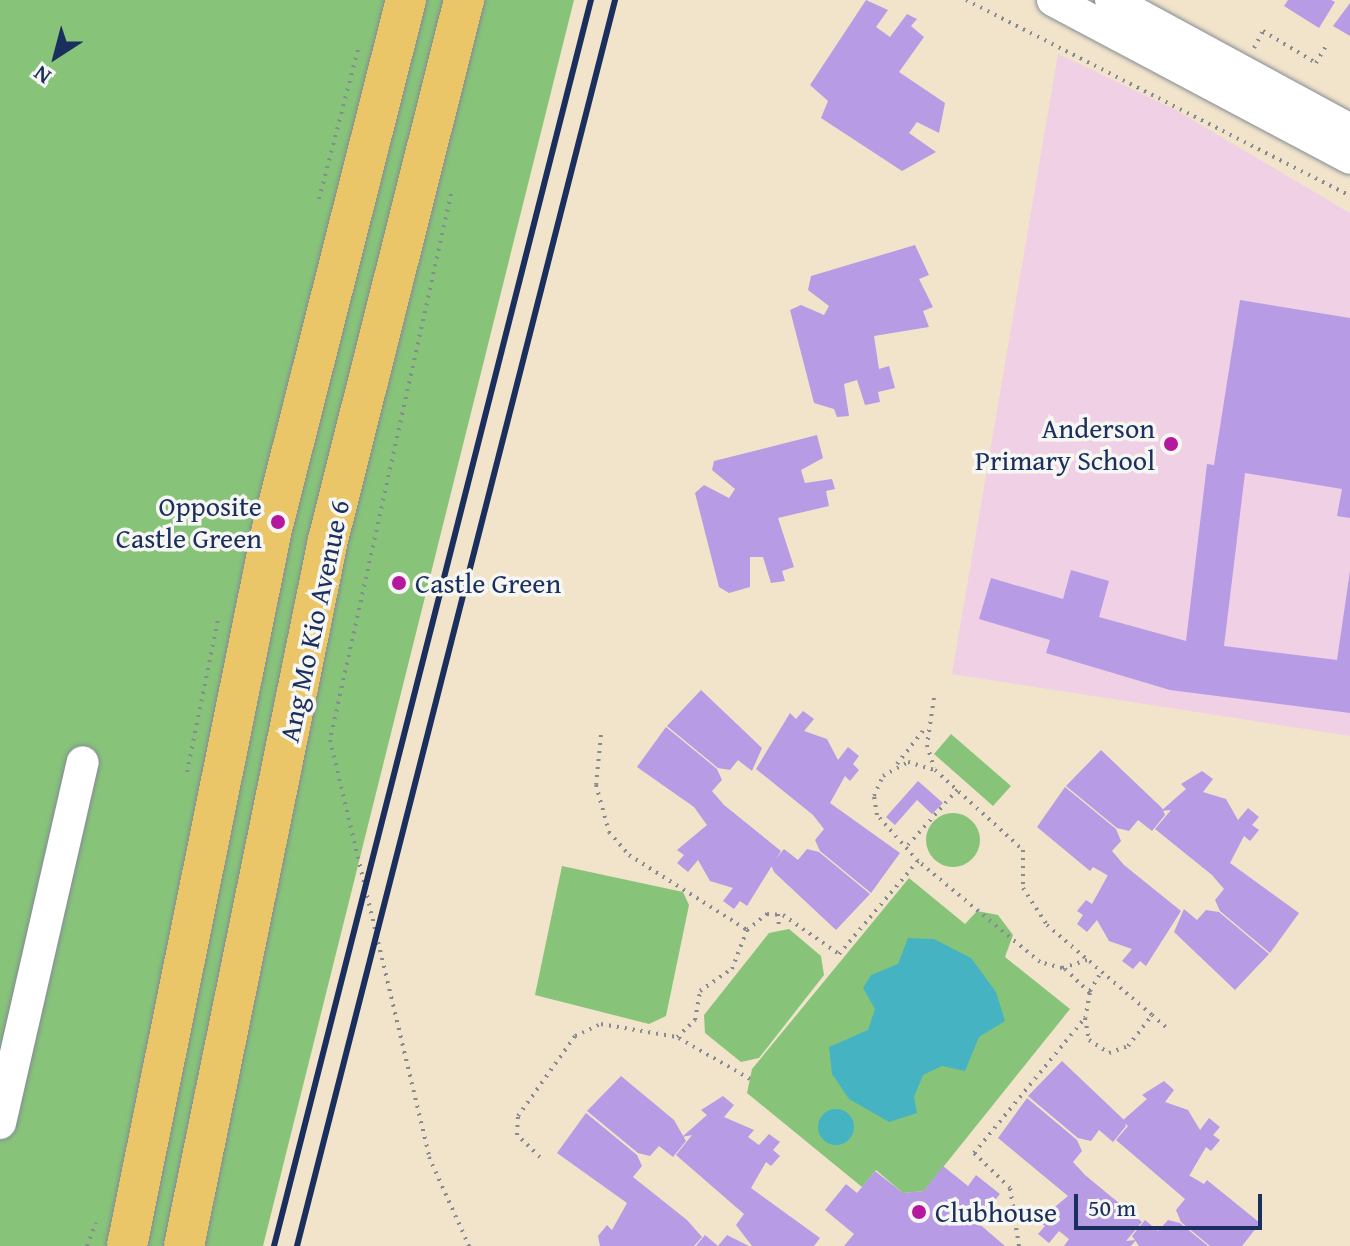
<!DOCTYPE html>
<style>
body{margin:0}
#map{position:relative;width:1350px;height:1246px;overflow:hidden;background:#f1e4cb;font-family:"Gentium Book Plus",serif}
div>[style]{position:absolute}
.built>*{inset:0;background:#f0d0e4}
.green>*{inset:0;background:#87c47a}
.round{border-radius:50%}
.water>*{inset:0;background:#46b3c2}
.building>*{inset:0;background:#b79be4}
.path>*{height:4px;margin-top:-2px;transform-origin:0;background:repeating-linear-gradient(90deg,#868a94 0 2px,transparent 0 8px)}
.roads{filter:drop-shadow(0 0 2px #868a94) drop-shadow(0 0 2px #868a94)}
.minor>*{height:32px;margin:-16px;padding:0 16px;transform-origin:16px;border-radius:16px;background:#fff}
.major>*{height:40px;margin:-20px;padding:0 20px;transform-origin:20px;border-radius:20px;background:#ebc669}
.rail>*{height:6px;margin:-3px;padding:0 3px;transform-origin:3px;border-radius:3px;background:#1b2f5e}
.dots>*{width:22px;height:22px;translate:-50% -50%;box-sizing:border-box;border:4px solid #f6f6f2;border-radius:50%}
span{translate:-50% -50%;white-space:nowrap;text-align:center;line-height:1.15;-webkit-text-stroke:7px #f6f6f2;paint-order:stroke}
.poi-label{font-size:28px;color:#1b2f5e}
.right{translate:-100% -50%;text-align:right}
.left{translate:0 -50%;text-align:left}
.street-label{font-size:28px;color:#1b2f5e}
.north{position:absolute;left:16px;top:16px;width:80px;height:80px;-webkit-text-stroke:6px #f6f6f2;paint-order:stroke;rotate:216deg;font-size:22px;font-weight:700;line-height:32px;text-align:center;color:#1b2f5e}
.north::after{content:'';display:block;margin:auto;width:28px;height:36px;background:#1b2f5e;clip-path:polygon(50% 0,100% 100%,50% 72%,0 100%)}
.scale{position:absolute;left:1074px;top:1194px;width:188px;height:36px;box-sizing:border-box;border:4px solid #1b2f5e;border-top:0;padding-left:10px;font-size:24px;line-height:28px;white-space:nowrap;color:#1b2f5e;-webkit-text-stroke:6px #f6f6f2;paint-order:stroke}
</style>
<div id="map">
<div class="built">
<i style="clip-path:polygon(1058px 54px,1174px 109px,1350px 213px,1350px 736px,952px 674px)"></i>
</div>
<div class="green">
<i style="clip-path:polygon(0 0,574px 0,263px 1246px,0 1246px)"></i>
<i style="clip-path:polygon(951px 734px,1011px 786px,993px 806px,934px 754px)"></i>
<i class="round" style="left:926px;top:813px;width:54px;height:54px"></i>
<i style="clip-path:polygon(562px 866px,683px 892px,689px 905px,666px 1016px,649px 1024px,535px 995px)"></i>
<i style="clip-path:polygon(909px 878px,965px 924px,977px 911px,998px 915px,1013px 935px,1005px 957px,1070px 1009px,924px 1191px,903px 1193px,876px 1170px,862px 1187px,747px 1093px,752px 1069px)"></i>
<i style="clip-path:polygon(789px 929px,821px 956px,824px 975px,759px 1058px,741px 1062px,705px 1033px,704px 1015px,769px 933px)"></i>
</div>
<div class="water">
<i style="clip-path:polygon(908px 938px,934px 939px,971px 958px,996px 992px,1005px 1021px,979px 1037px,965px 1071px,942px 1066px,923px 1075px,914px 1097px,917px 1113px,889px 1122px,849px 1099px,832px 1074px,829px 1047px,868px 1030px,875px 1009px,863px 988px,871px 975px,898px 964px)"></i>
<i class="round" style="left:818px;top:1109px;width:36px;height:36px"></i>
</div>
<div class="building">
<i style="clip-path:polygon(866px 0,888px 10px,876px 27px,890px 37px,907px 14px,917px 19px,911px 26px,924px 37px,899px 72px,945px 103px,939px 133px,917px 122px,909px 133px,936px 152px,902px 171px,821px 118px,828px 101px,810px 85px)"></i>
<i style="clip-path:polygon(1288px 0,1331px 0,1335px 2px,1319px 28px,1284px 6px)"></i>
<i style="clip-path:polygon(1350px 3px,1350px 36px,1333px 26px)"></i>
<i style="clip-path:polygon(915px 245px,929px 275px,919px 279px,933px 307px,923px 311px,929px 327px,874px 336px,879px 369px,889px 366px,895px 388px,878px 392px,880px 402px,865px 405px,857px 380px,844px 384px,849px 416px,837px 417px,834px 409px,814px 403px,790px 310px,801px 305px,824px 315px,829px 306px,808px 290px,811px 276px)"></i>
<i style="clip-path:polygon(1240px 300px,1350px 318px,1350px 518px,1337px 516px,1342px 489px,1245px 473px,1224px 646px,1337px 660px,1350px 571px,1350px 713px,1170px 690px,1046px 653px,1050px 640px,979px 619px,991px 578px,1063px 599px,1071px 570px,1109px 581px,1099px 617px,1186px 641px,1207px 464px,1214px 465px)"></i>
<i style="clip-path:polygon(817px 435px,823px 458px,801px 470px,805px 483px,832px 479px,835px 489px,826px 491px,829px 506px,778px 518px,794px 567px,782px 571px,785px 581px,771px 583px,763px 557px,750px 557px,750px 587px,729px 593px,719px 587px,695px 493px,704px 485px,729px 498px,735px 489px,712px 470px,714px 461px)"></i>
<i style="clip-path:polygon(701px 690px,762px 748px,752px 771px,738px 760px,730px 770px,718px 768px,667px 726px)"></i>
<i style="clip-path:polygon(803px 711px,814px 719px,804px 731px,827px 739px,838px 760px,848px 747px,859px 756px,853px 764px,859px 770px,850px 781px,845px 776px,830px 803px,900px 853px,871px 893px,820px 851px,815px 840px,824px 829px,813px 815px,756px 769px,790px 713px,796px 719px)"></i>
<i style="clip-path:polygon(666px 727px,717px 769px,722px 780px,712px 791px,724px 805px,781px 851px,747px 906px,740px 901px,734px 909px,723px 901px,733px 888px,710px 881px,698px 860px,688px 872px,677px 863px,684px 855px,677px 850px,707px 825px,694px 807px,637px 767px)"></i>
<i style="clip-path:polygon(1101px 750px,1162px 808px,1165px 815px,1152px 831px,1138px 820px,1129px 831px,1117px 828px,1066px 786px)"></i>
<i style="clip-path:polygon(1202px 771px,1213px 779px,1203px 792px,1226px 799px,1238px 820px,1248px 808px,1259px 817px,1252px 825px,1259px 830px,1250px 841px,1244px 836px,1230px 863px,1299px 913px,1270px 953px,1220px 911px,1215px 900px,1224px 889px,1212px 875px,1155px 829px,1171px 810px,1161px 811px,1186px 789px,1181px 784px)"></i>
<i style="clip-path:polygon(918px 781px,943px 803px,932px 814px,917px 800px,895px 825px,886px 817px)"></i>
<i style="clip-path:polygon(1065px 787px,1116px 829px,1121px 841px,1112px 851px,1124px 865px,1181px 911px,1146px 966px,1140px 961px,1133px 969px,1122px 961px,1132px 949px,1109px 941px,1097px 920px,1087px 932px,1077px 924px,1083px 915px,1077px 911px,1086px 900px,1092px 904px,1108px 875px,1114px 879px,1093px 867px,1090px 871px,1037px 827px)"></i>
<i style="clip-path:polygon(784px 849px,798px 860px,807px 849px,819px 852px,870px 894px,836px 930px,774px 872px,771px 865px)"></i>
<i style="clip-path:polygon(1184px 909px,1197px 920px,1206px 910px,1219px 912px,1269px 954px,1235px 990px,1174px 932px)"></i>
<i style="clip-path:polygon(1062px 1061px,1123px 1119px,1126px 1126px,1113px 1142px,1099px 1130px,1091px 1141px,1078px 1138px,1028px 1096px)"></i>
<i style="clip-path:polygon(621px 1076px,674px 1120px,686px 1141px,673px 1157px,659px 1146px,650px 1156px,638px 1153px,587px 1111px)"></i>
<i style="clip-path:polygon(1164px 1081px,1174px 1090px,1165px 1102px,1188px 1110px,1200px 1130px,1209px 1118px,1220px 1127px,1213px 1135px,1220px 1140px,1211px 1151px,1206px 1147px,1189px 1176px,1183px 1172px,1204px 1184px,1207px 1180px,1260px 1223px,1242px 1246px,1210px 1246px,1181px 1222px,1176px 1210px,1185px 1199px,1116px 1140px,1128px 1126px,1122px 1121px,1147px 1099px,1142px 1095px)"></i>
<i style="clip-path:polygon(723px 1096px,734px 1105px,724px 1117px,754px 1130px,748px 1137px,759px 1145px,769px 1134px,780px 1142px,773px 1150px,780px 1156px,771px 1166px,766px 1162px,751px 1188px,820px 1238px,814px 1246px,752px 1246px,736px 1225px,744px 1214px,676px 1155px,692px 1135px,682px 1137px,707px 1115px,701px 1110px)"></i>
<i style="clip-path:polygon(1027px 1098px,1077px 1140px,1082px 1151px,1073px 1162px,1085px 1175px,1142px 1222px,1126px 1241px,1136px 1240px,1131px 1246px,1064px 1246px,1069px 1239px,1059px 1231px,1049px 1243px,1038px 1234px,1045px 1226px,1038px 1221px,1068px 1196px,998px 1138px)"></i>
<i style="clip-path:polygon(586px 1113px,637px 1155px,642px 1166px,633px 1177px,687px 1220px,702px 1237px,694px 1246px,600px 1246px,598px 1236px,607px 1225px,612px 1230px,627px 1203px,557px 1153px)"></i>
<i style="clip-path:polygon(943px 1166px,968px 1186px,976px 1175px,1000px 1194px,977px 1222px,1005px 1246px,844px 1246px,854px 1234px,825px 1210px,846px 1184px,857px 1193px,875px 1171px,903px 1193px,924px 1191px)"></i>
<i style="clip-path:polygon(1145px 1220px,1158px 1231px,1168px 1220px,1180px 1223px,1208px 1246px,1139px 1246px,1132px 1236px)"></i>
<i style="clip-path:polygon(705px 1235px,718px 1246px,727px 1235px,749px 1246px,696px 1246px)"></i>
</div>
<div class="path">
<i style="left:966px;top:0;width:431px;rotate:27deg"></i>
<i style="left:1254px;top:48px;width:19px;rotate:-62deg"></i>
<i style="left:1263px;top:31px;width:62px;rotate:31.1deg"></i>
<i style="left:1316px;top:63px;width:20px;rotate:-60deg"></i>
<i style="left:451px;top:194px;width:559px;rotate:102.5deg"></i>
<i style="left:330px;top:740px;width:429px;rotate:76.6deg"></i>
<i style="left:429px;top:1157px;width:98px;rotate:65.8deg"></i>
<i style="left:319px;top:199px;width:155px;rotate:-75.4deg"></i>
<i style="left:934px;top:698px;width:48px;rotate:98.5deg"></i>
<i style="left:927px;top:745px;width:24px;rotate:73deg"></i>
<i style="left:601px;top:735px;width:50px;rotate:95.7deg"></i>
<i style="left:596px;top:785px;width:49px;rotate:74.5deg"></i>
<i style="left:609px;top:832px;width:30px;rotate:49deg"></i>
<i style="left:629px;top:855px;width:140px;rotate:32.4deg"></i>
<i style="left:897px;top:764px;width:47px;rotate:-51.9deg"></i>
<i style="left:187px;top:772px;width:155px;rotate:-78.5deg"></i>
<i style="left:908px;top:845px;width:74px;rotate:-48.3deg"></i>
<i style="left:778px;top:914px;width:16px;rotate:86deg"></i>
<i style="left:1087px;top:960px;width:26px;rotate:162deg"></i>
<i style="left:1062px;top:968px;width:23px;rotate:-165deg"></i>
<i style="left:1040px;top:962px;width:158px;rotate:-140.4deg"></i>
<i style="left:918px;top:861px;width:62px;rotate:-131.7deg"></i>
<i style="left:877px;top:815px;width:19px;rotate:-99deg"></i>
<i style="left:874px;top:796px;width:22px;rotate:-66deg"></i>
<i style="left:883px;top:776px;width:29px;rotate:-29deg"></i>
<i style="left:908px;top:762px;width:28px;rotate:17deg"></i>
<i style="left:935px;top:770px;width:119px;rotate:42.3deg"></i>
<i style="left:1023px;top:850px;width:38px;rotate:90deg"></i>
<i style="left:1023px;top:888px;width:44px;rotate:57deg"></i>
<i style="left:1047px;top:925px;width:138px;rotate:40.6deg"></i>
<i style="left:1065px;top:969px;width:35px;rotate:44deg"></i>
<i style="left:1090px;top:993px;width:25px;rotate:101deg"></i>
<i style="left:1090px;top:991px;width:22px;rotate:-60deg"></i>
<i style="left:750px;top:1079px;width:84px;rotate:-150.1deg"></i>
<i style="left:677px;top:1037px;width:25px;rotate:-43deg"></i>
<i style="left:695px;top:1020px;width:29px;rotate:-80deg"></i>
<i style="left:700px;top:991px;width:39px;rotate:-35deg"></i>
<i style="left:732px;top:969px;width:42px;rotate:-69deg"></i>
<i style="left:747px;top:930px;width:26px;rotate:-39deg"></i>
<i style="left:767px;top:914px;width:16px;rotate:4deg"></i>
<i style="left:783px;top:915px;width:68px;rotate:34.9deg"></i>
<i style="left:839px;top:954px;width:122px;rotate:-49.7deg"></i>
<i style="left:540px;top:1157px;width:32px;rotate:-136deg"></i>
<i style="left:517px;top:1135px;width:19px;rotate:-87deg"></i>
<i style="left:518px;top:1116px;width:98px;rotate:-54.5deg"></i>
<i style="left:575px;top:1036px;width:29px;rotate:-25deg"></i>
<i style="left:601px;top:1024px;width:77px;rotate:9.7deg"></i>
<i style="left:87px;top:1246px;width:25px;rotate:-69deg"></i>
<i style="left:1019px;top:1246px;width:59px;rotate:-98.8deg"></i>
<i style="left:1010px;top:1188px;width:50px;rotate:-135.8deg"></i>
<i style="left:974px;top:1153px;width:175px;rotate:-50.6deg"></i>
<i style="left:1085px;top:1018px;width:22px;rotate:80deg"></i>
<i style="left:1089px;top:1040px;width:24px;rotate:33deg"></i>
<i style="left:1109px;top:1053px;width:20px;rotate:-20deg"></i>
<i style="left:1128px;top:1046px;width:39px;rotate:-52deg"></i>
<i style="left:1152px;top:1015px;width:18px;rotate:41deg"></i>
</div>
<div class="roads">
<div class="minor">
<i style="left:1053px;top:0;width:336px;rotate:28deg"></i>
<i style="left:1111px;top:0;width:272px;rotate:28.5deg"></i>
<i style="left:0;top:1123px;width:370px;rotate:-77.1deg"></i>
</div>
<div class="major">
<i style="left:127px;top:1246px;width:732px;rotate:-78.57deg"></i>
<i style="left:272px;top:529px;width:546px;rotate:-75.79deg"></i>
<i style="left:184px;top:1246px;width:721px;rotate:-78.47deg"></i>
<i style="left:328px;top:540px;width:557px;rotate:-75.86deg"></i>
</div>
</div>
<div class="rail">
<i style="left:274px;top:1246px;width:1286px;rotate:-75.73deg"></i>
<i style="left:297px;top:1246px;width:1286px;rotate:-75.68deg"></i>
</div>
<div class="dots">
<i style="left:1171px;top:444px;background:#b5179e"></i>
<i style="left:278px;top:522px;background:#b5179e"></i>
<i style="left:399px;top:583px;background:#b5179e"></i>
<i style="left:919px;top:1212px;background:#b5179e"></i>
</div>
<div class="poi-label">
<span class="right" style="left:1155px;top:444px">Anderson<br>Primary School</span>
<span class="right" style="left:262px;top:522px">Opposite<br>Castle Green</span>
<span class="left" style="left:415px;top:583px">Castle Green</span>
<span class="left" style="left:935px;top:1212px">Clubhouse</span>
</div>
<div class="street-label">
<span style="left:314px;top:621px;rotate:-78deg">Ang Mo Kio Avenue 6</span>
</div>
<div class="north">N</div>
<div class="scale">50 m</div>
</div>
